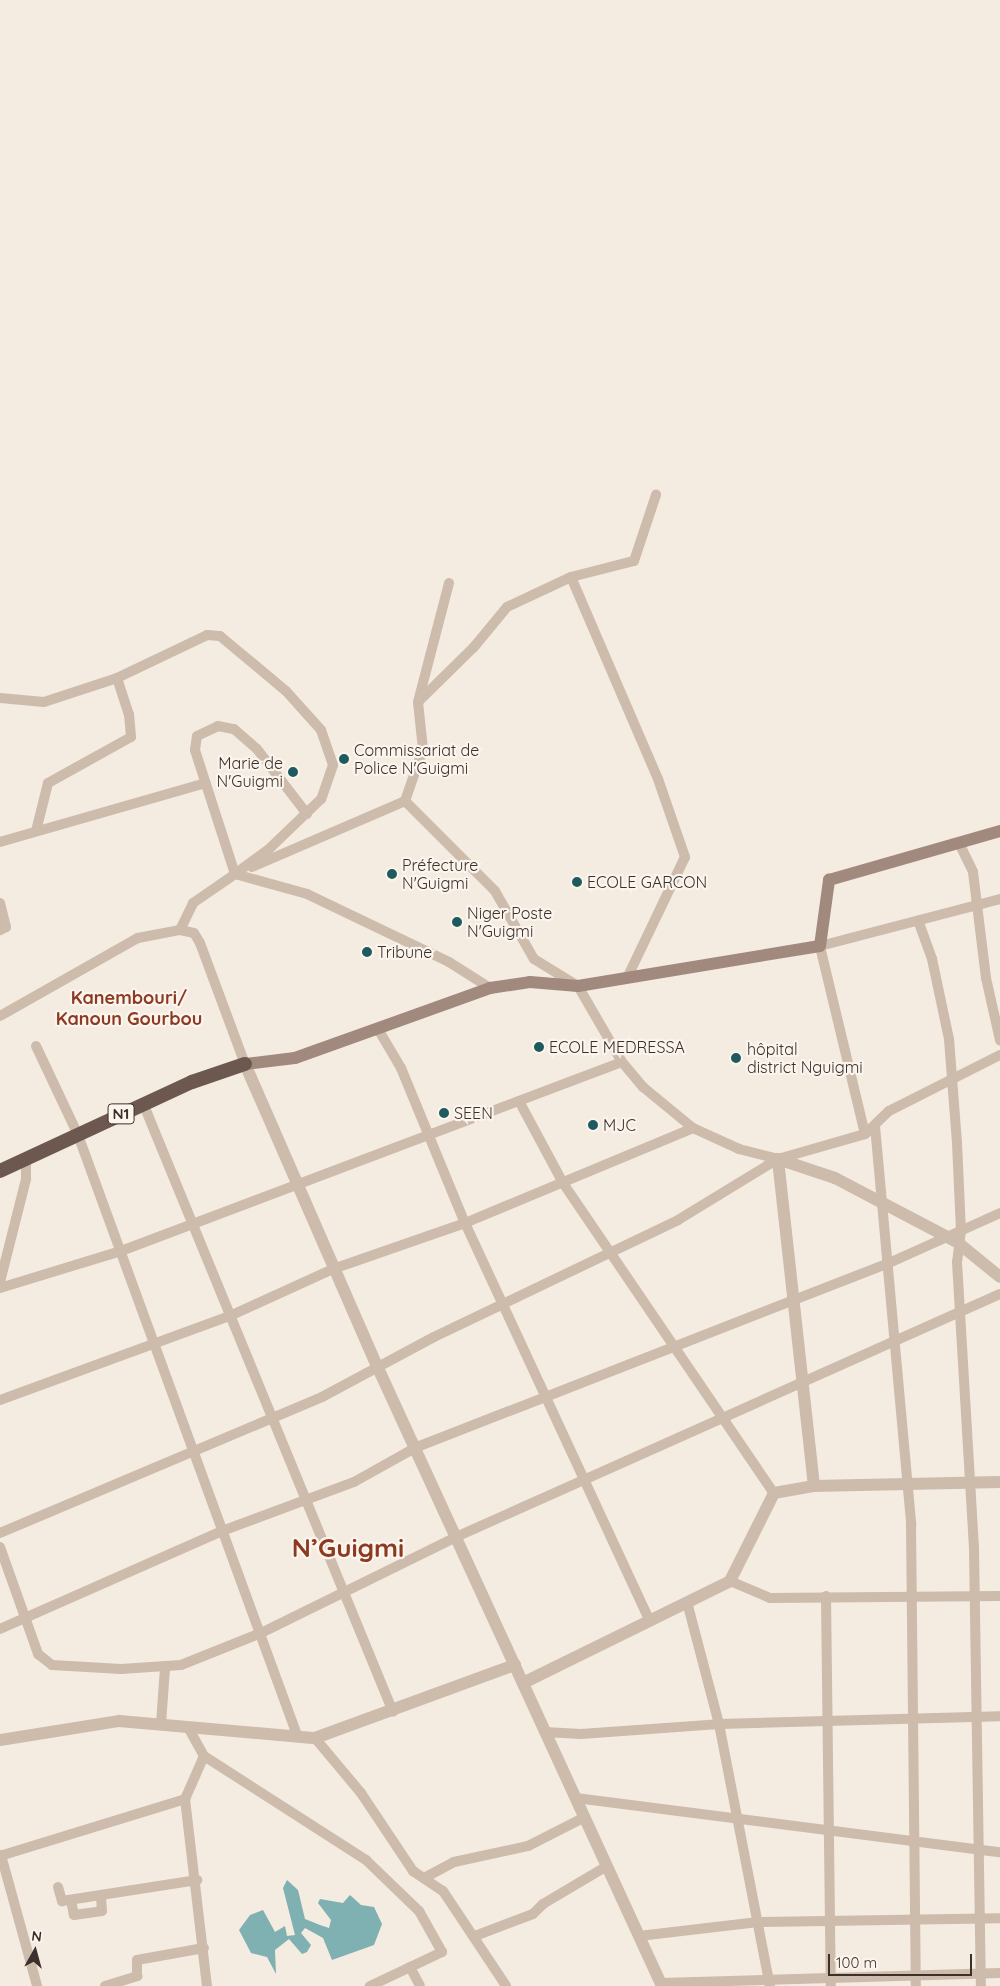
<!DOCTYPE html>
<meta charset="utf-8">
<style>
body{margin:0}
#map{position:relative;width:1000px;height:1986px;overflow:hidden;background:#f4ebe1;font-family:Quicksand,sans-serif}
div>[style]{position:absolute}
.water>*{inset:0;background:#7fb0b2}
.minor>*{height:10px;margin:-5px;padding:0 5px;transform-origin:5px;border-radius:5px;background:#cdbbac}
.tertiary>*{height:12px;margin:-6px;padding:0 6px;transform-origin:6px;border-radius:6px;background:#cdbbac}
.secondary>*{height:12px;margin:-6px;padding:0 6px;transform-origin:6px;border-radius:6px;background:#a18a7d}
.trunk>*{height:14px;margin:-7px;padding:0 7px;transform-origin:7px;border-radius:7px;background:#6c584f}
.dots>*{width:14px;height:14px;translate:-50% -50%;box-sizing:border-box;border:2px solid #fbf5ee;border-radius:50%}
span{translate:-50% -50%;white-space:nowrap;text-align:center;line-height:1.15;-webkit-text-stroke:4.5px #fbf5ee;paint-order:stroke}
.shield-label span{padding:1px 4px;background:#fbf5ee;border:1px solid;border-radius:4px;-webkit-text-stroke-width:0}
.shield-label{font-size:15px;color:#3b302b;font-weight:700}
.poi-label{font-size:16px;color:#3b302b}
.left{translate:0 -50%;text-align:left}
.right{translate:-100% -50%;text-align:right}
.neighbourhood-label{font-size:18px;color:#8c3b22;font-weight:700}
.town-label{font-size:26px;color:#8c3b22;font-weight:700}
.north{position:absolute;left:10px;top:1926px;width:50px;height:50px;-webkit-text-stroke:4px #fbf5ee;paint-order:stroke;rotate:7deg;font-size:14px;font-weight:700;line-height:20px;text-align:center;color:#3b302b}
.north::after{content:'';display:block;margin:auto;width:18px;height:22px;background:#3b302b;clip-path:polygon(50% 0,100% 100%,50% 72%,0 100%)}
.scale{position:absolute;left:828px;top:1954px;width:144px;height:22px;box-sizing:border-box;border:2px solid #3b302b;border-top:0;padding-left:6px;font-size:15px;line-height:18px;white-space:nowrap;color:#3b302b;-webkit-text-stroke:4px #fbf5ee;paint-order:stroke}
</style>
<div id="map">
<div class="water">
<i style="clip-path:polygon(287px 1880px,298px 1890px,305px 1919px,320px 1925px,329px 1928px,331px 1920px,318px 1903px,320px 1899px,343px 1903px,350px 1895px,361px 1905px,374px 1907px,382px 1924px,374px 1945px,332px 1960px,323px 1938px,305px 1928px,301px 1933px,311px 1945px,307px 1952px,302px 1954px,289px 1939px,275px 1950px,276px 1974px,267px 1957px,251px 1953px,239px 1930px,250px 1915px,263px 1910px,275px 1932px,285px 1926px,287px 1936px,295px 1935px,283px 1888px)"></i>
</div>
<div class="minor">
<i style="left:571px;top:577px;width:220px;rotate:66.7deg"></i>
<i style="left:658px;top:779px;width:83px;rotate:70.9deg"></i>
<i style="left:685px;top:857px;width:134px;rotate:115.6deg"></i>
<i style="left:117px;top:678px;width:100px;rotate:-25.5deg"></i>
<i style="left:207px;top:635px;width:13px;rotate:4deg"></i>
<i style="left:220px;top:636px;width:86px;rotate:39.8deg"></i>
<i style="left:286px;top:691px;width:52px;rotate:48.1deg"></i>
<i style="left:321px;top:730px;width:37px;rotate:71deg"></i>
<i style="left:333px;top:765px;width:36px;rotate:109deg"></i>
<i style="left:321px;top:799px;width:72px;rotate:136.1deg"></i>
<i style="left:269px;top:849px;width:42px;rotate:143.7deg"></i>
<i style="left:0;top:698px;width:44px;rotate:5.2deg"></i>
<i style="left:44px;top:702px;width:77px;rotate:-18.2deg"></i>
<i style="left:117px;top:678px;width:38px;rotate:72deg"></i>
<i style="left:129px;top:714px;width:23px;rotate:85deg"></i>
<i style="left:131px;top:737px;width:95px;rotate:151deg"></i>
<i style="left:48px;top:783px;width:49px;rotate:104deg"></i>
<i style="left:419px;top:701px;width:77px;rotate:-44.5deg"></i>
<i style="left:474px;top:647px;width:52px;rotate:-50.5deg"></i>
<i style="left:507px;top:607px;width:71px;rotate:-25.1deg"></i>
<i style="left:571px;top:577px;width:65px;rotate:-14.3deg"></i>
<i style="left:634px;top:561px;width:70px;rotate:-71.6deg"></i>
<i style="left:405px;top:801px;width:127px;rotate:45deg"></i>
<i style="left:495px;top:891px;width:78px;rotate:60.2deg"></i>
<i style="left:534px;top:959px;width:52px;rotate:31.5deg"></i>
<i style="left:578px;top:986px;width:88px;rotate:59.9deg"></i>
<i style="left:622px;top:1062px;width:33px;rotate:50deg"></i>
<i style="left:643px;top:1087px;width:65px;rotate:39.4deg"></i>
<i style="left:693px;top:1128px;width:51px;rotate:24.5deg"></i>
<i style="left:739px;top:1149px;width:40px;rotate:14.4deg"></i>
<i style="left:0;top:842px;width:214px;rotate:-16deg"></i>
<i style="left:959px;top:843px;width:32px;rotate:64deg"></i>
<i style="left:973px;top:872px;width:107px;rotate:83deg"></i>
<i style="left:986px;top:978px;width:64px;rotate:77.3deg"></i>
<i style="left:252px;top:867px;width:167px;rotate:-23.3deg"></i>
<i style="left:405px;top:801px;width:55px;rotate:-70.9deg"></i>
<i style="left:423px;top:749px;width:47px;rotate:-96.1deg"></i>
<i style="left:418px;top:702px;width:123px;rotate:-75.4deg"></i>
<i style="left:235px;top:874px;width:130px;rotate:-107.9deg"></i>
<i style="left:195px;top:750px;width:14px;rotate:-82deg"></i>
<i style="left:197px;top:736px;width:23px;rotate:-25deg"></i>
<i style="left:218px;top:726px;width:16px;rotate:11deg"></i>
<i style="left:234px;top:729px;width:30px;rotate:41deg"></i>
<i style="left:257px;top:749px;width:82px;rotate:52.4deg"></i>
<i style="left:0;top:903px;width:25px;rotate:76deg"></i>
<i style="left:6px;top:927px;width:7px;rotate:153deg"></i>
<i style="left:919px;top:923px;width:38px;rotate:70deg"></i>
<i style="left:932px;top:959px;width:82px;rotate:78deg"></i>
<i style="left:949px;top:1039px;width:104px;rotate:85.6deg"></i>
<i style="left:957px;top:1143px;width:87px;rotate:87.4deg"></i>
<i style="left:961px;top:1230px;width:32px;rotate:97deg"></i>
<i style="left:957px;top:1262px;width:288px;rotate:86.6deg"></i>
<i style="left:974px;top:1549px;width:437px;rotate:89.1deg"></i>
<i style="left:180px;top:930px;width:30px;rotate:-64deg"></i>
<i style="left:193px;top:903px;width:51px;rotate:-34.6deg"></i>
<i style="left:235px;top:874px;width:75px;rotate:15.5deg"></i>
<i style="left:307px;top:894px;width:157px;rotate:25.6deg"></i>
<i style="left:449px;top:962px;width:49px;rotate:32.4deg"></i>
<i style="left:0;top:1016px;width:159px;rotate:-29.5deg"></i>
<i style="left:138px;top:938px;width:43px;rotate:-10.8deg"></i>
<i style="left:180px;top:930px;width:14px;rotate:12deg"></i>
<i style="left:194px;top:933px;width:12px;rotate:59deg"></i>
<i style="left:200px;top:943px;width:129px;rotate:69.6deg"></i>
<i style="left:378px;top:1029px;width:45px;rotate:59.5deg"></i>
<i style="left:401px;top:1068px;width:168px;rotate:67.6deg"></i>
<i style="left:465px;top:1223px;width:439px;rotate:65.1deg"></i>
<i style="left:36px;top:1046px;width:98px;rotate:64.7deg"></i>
<i style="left:78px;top:1135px;width:639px;rotate:69.95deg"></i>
<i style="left:519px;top:1101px;width:93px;rotate:61.8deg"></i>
<i style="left:563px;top:1183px;width:375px;rotate:55.8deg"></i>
<i style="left:143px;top:1103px;width:658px;rotate:67.68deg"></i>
<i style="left:875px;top:1126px;width:401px;rotate:84.8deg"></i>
<i style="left:911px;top:1525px;width:461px;rotate:89.4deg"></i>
<i style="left:865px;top:1134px;width:193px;rotate:-103.5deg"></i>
<i style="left:820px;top:946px;width:186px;rotate:-14.6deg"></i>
<i style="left:0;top:1282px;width:106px;rotate:-75.8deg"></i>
<i style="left:26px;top:1179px;width:19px;rotate:-90deg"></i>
<i style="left:0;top:1288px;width:127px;rotate:-17deg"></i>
<i style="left:121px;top:1251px;width:535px;rotate:-20.67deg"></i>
<i style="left:0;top:1400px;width:247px;rotate:-20.1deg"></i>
<i style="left:232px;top:1315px;width:111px;rotate:-24.5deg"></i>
<i style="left:333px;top:1269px;width:140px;rotate:-19.2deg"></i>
<i style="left:465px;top:1223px;width:247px;rotate:-22.6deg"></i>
<i style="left:0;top:1533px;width:350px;rotate:-22.9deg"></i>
<i style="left:322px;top:1397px;width:127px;rotate:-28.2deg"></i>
<i style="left:434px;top:1337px;width:271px;rotate:-25.6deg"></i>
<i style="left:678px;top:1220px;width:117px;rotate:-31.4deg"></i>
<i style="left:778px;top:1159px;width:91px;rotate:-16deg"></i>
<i style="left:865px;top:1134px;width:33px;rotate:-44deg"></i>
<i style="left:889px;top:1111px;width:124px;rotate:-26.8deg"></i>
<i style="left:0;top:1547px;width:114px;rotate:70.4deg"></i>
<i style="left:38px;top:1654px;width:18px;rotate:38deg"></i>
<i style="left:52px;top:1665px;width:69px;rotate:3.3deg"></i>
<i style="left:121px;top:1669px;width:60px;rotate:-3.8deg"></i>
<i style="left:181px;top:1665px;width:86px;rotate:-21.8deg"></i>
<i style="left:261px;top:1633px;width:217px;rotate:-26.2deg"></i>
<i style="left:456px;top:1537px;width:596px;rotate:-24.07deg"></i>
<i style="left:730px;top:1581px;width:43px;rotate:23deg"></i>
<i style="left:770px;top:1598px;width:230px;rotate:-0.5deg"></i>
<i style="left:826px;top:1596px;width:390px;rotate:89.3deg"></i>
<i style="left:687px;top:1602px;width:126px;rotate:75.3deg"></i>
<i style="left:719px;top:1724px;width:267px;rotate:79deg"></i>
<i style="left:0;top:1629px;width:243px;rotate:-23.8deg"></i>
<i style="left:222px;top:1531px;width:141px;rotate:-20.4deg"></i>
<i style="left:354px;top:1482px;width:72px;rotate:-29.1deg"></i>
<i style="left:417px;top:1447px;width:507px;rotate:-21.3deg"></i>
<i style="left:889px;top:1263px;width:122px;rotate:-24.2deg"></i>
<i style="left:161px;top:1724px;width:56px;rotate:-85.9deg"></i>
<i style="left:189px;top:1729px;width:31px;rotate:61deg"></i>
<i style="left:204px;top:1756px;width:47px;rotate:113.8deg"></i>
<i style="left:185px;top:1799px;width:188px;rotate:83.3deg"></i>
<i style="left:545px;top:1732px;width:36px;rotate:3deg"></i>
<i style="left:581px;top:1734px;width:138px;rotate:-4.1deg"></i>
<i style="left:719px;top:1724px;width:281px;rotate:-1.6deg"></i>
<i style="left:315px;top:1738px;width:72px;rotate:50.1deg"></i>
<i style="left:361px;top:1793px;width:94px;rotate:56.3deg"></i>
<i style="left:413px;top:1871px;width:36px;rotate:34deg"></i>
<i style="left:443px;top:1891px;width:114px;rotate:56.4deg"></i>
<i style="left:204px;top:1756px;width:193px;rotate:32.7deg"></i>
<i style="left:366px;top:1860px;width:74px;rotate:43.9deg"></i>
<i style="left:419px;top:1911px;width:47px;rotate:60.7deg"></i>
<i style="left:442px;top:1952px;width:80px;rotate:154.7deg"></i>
<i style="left:576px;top:1798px;width:427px;rotate:7.3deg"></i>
<i style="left:1px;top:1855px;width:136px;rotate:74.6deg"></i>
<i style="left:0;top:1856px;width:194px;rotate:-17.1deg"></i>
<i style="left:424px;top:1878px;width:34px;rotate:-28deg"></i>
<i style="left:454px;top:1862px;width:76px;rotate:-12.2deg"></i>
<i style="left:528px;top:1846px;width:64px;rotate:-27deg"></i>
<i style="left:58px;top:1887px;width:15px;rotate:74deg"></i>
<i style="left:62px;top:1901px;width:137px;rotate:-8.8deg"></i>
<i style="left:71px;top:1900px;width:15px;rotate:79deg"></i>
<i style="left:74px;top:1915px;width:28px;rotate:-8deg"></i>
<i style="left:102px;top:1911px;width:15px;rotate:-94deg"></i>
<i style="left:475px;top:1936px;width:62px;rotate:-20.8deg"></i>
<i style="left:533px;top:1914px;width:14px;rotate:-45deg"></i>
<i style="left:543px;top:1904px;width:74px;rotate:-30.7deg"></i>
<i style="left:639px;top:1936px;width:120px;rotate:-6.7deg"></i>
<i style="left:758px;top:1922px;width:242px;rotate:-0.9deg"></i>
<i style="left:410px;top:1967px;width:21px;rotate:62deg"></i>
<i style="left:661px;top:1983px;width:339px;rotate:-1.7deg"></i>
<i style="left:105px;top:1986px;width:34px;rotate:-17deg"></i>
<i style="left:137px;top:1976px;width:16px;rotate:-90deg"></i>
<i style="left:137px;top:1960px;width:68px;rotate:-10.2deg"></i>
</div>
<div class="tertiary">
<i style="left:245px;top:1064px;width:332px;rotate:66.4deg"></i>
<i style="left:378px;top:1368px;width:680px;rotate:65.32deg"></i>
<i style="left:814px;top:1486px;width:329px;rotate:-96.3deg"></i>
<i style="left:778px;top:1159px;width:60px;rotate:18.4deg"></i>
<i style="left:835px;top:1178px;width:138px;rotate:27.7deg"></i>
<i style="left:957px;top:1242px;width:55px;rotate:39.1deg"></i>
<i style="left:523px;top:1683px;width:231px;rotate:-26.2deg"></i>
<i style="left:730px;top:1581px;width:98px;rotate:-63.4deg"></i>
<i style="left:774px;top:1493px;width:41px;rotate:-9.9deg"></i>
<i style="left:814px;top:1486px;width:186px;rotate:-1.2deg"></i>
<i style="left:0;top:1740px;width:121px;rotate:-9.1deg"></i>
<i style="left:119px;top:1721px;width:197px;rotate:5deg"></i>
<i style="left:315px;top:1738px;width:213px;rotate:-20.1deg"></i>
</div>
<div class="secondary">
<i style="left:245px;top:1064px;width:50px;rotate:-6.8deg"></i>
<i style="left:295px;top:1058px;width:207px;rotate:-19.7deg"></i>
<i style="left:490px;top:988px;width:40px;rotate:-8.5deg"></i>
<i style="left:530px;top:982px;width:48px;rotate:4.8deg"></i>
<i style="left:578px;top:986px;width:245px;rotate:-9.4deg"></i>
<i style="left:820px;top:946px;width:67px;rotate:-82.2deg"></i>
<i style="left:829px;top:880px;width:178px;rotate:-16deg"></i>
</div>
<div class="trunk">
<i style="left:0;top:1171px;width:212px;rotate:-24.9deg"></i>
<i style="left:192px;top:1082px;width:56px;rotate:-18.8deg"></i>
</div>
<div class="dots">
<i style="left:344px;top:759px;background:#1f5a5e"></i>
<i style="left:293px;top:772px;background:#1f5a5e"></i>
<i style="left:392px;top:874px;background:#1f5a5e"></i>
<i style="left:577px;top:882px;background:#1f5a5e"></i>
<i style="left:457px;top:922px;background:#1f5a5e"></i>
<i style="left:367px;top:952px;background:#1f5a5e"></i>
<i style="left:539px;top:1047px;background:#1f5a5e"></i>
<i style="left:736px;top:1058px;background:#1f5a5e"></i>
<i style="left:444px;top:1113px;background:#1f5a5e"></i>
<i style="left:593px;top:1125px;background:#1f5a5e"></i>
</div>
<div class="shield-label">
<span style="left:121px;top:1114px">N1</span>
</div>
<div class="poi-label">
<span class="left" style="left:354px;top:759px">Commissariat de<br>Police N'Guigmi</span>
<span class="right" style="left:283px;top:772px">Marie de<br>N'Guigmi</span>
<span class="left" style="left:402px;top:874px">Préfecture<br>N'Guigmi</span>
<span class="left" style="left:587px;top:882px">ECOLE GARCON</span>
<span class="left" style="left:467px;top:922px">Niger Poste<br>N'Guigmi</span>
<span class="left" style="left:377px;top:952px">Tribune</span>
<span class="left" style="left:549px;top:1047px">ECOLE MEDRESSA</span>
<span class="left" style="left:747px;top:1058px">hôpital<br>district Nguigmi</span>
<span class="left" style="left:454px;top:1113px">SEEN</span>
<span class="left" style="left:603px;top:1125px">MJC</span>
</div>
<div class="neighbourhood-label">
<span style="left:129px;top:1009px">Kanembouri/<br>Kanoun Gourbou</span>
</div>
<div class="town-label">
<span style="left:348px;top:1548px">N’Guigmi</span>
</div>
<div class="north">N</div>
<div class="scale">100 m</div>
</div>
